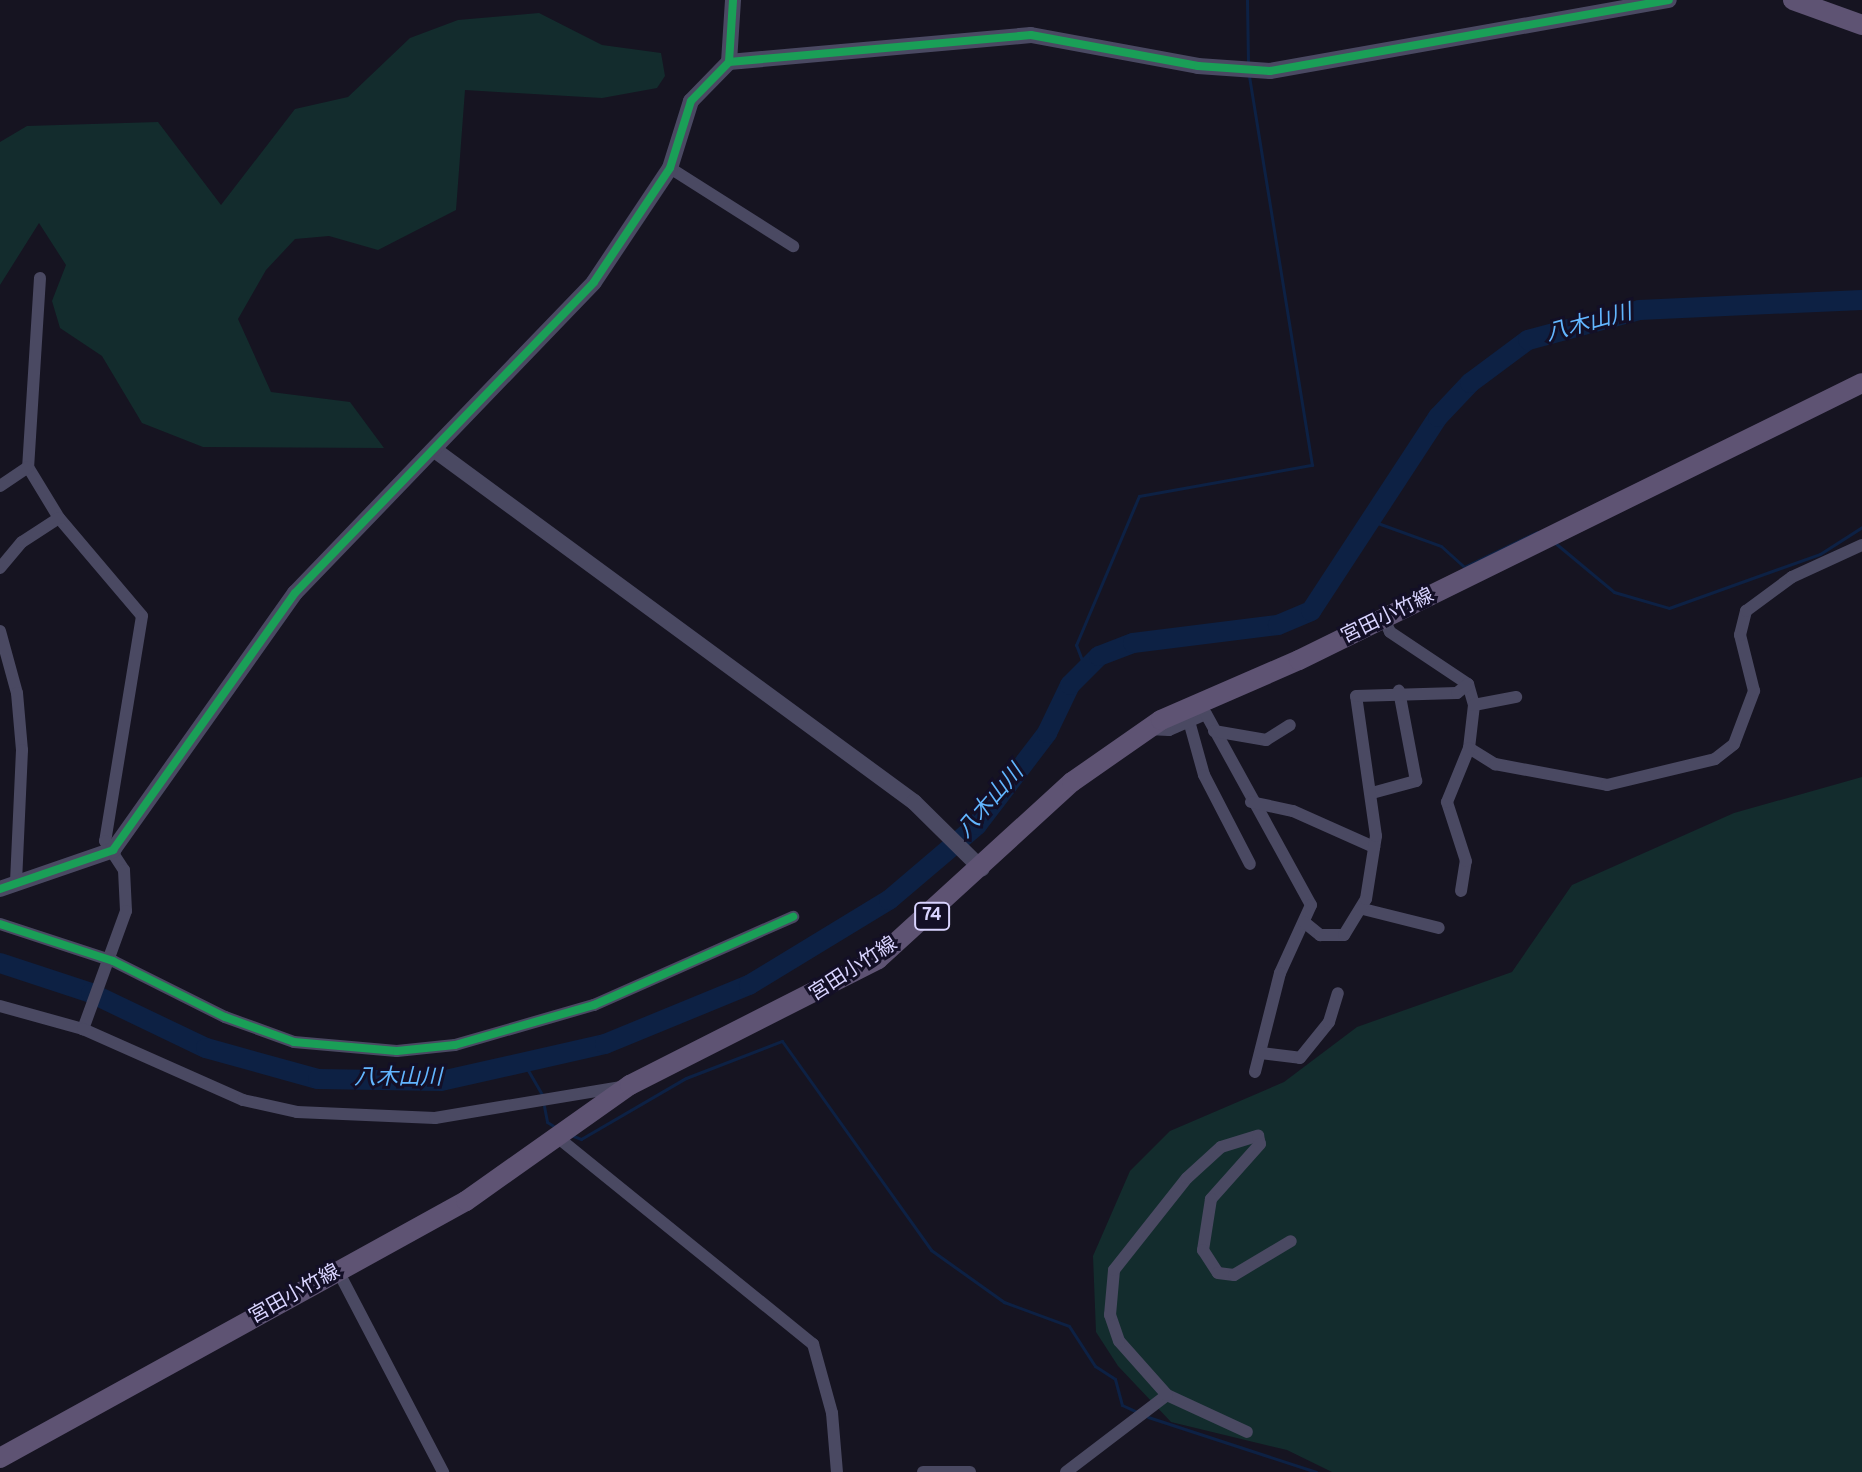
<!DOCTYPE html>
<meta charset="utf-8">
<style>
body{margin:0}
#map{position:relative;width:1862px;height:1472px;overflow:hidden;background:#161421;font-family:Overpass,"Noto Sans JP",sans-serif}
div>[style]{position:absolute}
.green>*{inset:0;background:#132c2d}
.stream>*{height:3px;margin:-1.5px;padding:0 1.5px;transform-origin:1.5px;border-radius:1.5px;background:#0d2144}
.river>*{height:20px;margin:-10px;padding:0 10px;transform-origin:10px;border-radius:10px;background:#0d2144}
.minor>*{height:12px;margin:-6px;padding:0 6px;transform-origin:6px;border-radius:6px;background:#4a4962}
.tertiary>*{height:16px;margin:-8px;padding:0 8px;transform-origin:8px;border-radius:8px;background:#4a4962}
.primary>*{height:20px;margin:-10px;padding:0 10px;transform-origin:10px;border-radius:10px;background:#5e5373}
.cycleway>*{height:8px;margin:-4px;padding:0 4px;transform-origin:4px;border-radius:4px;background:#1a9f57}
span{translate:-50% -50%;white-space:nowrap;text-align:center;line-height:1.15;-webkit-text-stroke:6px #130f26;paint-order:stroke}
.shield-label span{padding:2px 6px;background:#130f26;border:2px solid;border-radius:6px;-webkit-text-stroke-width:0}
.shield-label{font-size:18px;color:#d9d4ff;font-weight:700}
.street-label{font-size:20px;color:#d9d4ff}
.water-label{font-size:22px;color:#62b6ff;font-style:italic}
</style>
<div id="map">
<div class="green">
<i style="clip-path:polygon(539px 13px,602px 45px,661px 53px,665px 76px,657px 88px,602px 98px,465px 90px,456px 210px,378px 250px,329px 236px,295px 239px,266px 270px,238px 319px,271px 392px,350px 402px,384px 448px,203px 447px,142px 423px,102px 356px,60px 328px,52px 301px,66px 265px,39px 223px,0 285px,0 142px,27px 126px,158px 122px,221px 205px,295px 109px,348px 97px,410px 38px,458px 20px)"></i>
<i style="clip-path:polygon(1862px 777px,1862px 1472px,1332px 1472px,1287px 1450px,1171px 1422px,1118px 1366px,1096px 1332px,1093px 1256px,1130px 1171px,1170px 1131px,1284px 1082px,1357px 1027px,1512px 972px,1572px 885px,1734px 813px)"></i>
</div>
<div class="stream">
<i style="left:1247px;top:0;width:63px;rotate:89.1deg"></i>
<i style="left:1372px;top:521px;width:73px;rotate:19.9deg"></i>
<i style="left:1441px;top:546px;width:31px;rotate:42deg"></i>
<i style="left:1464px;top:567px;width:81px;rotate:-25.6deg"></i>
<i style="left:1554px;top:542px;width:78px;rotate:39.8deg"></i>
<i style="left:1614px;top:592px;width:57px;rotate:16.2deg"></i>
<i style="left:1669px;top:608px;width:160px;rotate:-19.7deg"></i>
<i style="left:1820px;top:554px;width:50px;rotate:-32.7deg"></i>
<i style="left:1085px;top:668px;width:25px;rotate:-111deg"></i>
<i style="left:1076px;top:645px;width:162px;rotate:-67.1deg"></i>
<i style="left:1139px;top:496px;width:176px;rotate:-10.2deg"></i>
<i style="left:1312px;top:465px;width:395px;rotate:-99.2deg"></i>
<i style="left:525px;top:1065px;width:34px;rotate:60deg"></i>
<i style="left:544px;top:1106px;width:16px;rotate:79deg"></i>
<i style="left:547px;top:1122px;width:12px;rotate:31deg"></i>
<i style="left:571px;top:1135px;width:11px;rotate:22deg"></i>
<i style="left:581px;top:1139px;width:121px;rotate:-30.2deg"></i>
<i style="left:686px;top:1078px;width:103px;rotate:-21.1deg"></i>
<i style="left:782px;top:1041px;width:257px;rotate:54.5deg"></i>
<i style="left:931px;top:1250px;width:90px;rotate:35.5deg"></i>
<i style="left:1004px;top:1302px;width:69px;rotate:20.3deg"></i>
<i style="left:1069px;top:1326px;width:48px;rotate:57deg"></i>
<i style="left:1095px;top:1366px;width:24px;rotate:33deg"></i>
<i style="left:1115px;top:1379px;width:27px;rotate:75deg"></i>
<i style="left:1122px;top:1405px;width:17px;rotate:25deg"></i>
<i style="left:1148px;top:1417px;width:177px;rotate:18.1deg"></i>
</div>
<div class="river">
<i style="left:0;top:963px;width:96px;rotate:18.2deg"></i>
<i style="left:91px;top:993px;width:127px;rotate:25.6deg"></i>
<i style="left:206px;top:1048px;width:116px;rotate:15.5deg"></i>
<i style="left:318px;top:1079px;width:123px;rotate:0.9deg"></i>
<i style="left:441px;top:1081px;width:168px;rotate:-12.7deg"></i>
<i style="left:605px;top:1044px;width:156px;rotate:-22.3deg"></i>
<i style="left:749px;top:985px;width:164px;rotate:-31.3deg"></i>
<i style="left:889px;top:900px;width:116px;rotate:-40.4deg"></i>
<i style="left:977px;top:825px;width:116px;rotate:-52.7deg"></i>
<i style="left:1047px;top:733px;width:53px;rotate:-64.4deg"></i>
<i style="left:1070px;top:685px;width:41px;rotate:-45deg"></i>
<i style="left:1099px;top:656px;width:36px;rotate:-21deg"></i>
<i style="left:1133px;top:643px;width:146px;rotate:-7.1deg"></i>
<i style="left:1278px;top:625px;width:36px;rotate:-23deg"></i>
<i style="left:1311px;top:611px;width:232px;rotate:-56.8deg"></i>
<i style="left:1438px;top:417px;width:47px;rotate:-46.7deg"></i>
<i style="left:1470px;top:383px;width:72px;rotate:-36.6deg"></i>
<i style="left:1528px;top:340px;width:115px;rotate:-15.1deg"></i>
<i style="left:1639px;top:310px;width:223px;rotate:-2.6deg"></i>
</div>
<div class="minor">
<i style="left:670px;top:168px;width:146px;rotate:32.4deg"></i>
<i style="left:40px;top:278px;width:189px;rotate:93.6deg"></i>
<i style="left:28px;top:467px;width:60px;rotate:58.7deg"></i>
<i style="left:59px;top:518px;width:128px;rotate:49.7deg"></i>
<i style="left:142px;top:616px;width:228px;rotate:99.3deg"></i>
<i style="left:105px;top:841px;width:35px;rotate:57deg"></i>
<i style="left:124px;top:870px;width:41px;rotate:87.2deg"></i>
<i style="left:126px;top:911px;width:126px;rotate:110deg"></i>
<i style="left:0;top:486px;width:34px;rotate:-34deg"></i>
<i style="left:0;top:568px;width:34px;rotate:-50deg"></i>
<i style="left:22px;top:542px;width:44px;rotate:-33deg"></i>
<i style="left:1384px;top:619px;width:14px;rotate:65deg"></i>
<i style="left:1390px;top:632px;width:94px;rotate:33.7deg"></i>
<i style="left:1468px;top:684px;width:22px;rotate:74deg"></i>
<i style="left:1474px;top:705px;width:43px;rotate:96.6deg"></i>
<i style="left:1469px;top:748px;width:31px;rotate:32deg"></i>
<i style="left:1495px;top:764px;width:114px;rotate:10.6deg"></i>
<i style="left:1607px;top:785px;width:111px;rotate:-13.5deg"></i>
<i style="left:1715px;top:759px;width:24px;rotate:-38deg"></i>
<i style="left:1734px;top:744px;width:57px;rotate:-69.3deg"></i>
<i style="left:1754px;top:691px;width:58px;rotate:-104deg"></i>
<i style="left:1740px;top:635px;width:25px;rotate:-76deg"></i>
<i style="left:1746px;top:611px;width:57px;rotate:-36.5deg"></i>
<i style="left:1792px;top:577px;width:77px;rotate:-24.6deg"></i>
<i style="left:0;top:631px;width:64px;rotate:74.7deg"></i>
<i style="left:17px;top:693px;width:57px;rotate:85deg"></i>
<i style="left:22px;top:750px;width:132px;rotate:92.6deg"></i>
<i style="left:1474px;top:705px;width:43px;rotate:-10.8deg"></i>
<i style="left:1189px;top:721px;width:56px;rotate:74.5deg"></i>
<i style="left:1204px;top:775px;width:100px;rotate:62.7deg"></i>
<i style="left:1148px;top:729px;width:21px;rotate:3deg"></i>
<i style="left:1169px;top:730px;width:40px;rotate:-23.4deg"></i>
<i style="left:1206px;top:714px;width:218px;rotate:61.2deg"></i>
<i style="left:1311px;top:905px;width:75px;rotate:114.5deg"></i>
<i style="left:1280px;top:973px;width:102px;rotate:104.2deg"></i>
<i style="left:1214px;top:731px;width:53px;rotate:9.8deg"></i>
<i style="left:1266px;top:740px;width:28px;rotate:-32deg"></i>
<i style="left:1372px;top:793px;width:46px;rotate:-15.3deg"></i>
<i style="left:1416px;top:781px;width:92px;rotate:-100.7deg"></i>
<i style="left:1251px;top:802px;width:43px;rotate:12.1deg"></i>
<i style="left:1293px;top:811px;width:89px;rotate:24deg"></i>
<i style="left:1461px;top:891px;width:30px;rotate:-81deg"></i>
<i style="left:1466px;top:861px;width:62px;rotate:-107.9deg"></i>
<i style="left:1447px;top:802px;width:58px;rotate:-67.8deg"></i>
<i style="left:1363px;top:909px;width:78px;rotate:14deg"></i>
<i style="left:1304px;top:922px;width:21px;rotate:39deg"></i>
<i style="left:1320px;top:935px;width:24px"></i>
<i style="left:1344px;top:935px;width:42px;rotate:-58.6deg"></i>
<i style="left:1366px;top:899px;width:64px;rotate:-81deg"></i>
<i style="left:1376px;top:836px;width:141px;rotate:-98.1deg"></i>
<i style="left:1356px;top:696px;width:101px;rotate:-1.7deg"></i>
<i style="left:1457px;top:693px;width:14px;rotate:-39deg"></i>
<i style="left:0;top:924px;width:119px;rotate:18.1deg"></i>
<i style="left:113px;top:961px;width:125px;rotate:26.6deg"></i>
<i style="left:225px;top:1017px;width:73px;rotate:19.9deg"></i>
<i style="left:294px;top:1042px;width:103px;rotate:5deg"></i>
<i style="left:397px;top:1051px;width:58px;rotate:-5.9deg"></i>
<i style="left:455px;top:1045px;width:145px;rotate:-16.1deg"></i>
<i style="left:594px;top:1005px;width:218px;rotate:-23.9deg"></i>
<i style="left:0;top:1006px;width:86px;rotate:15.5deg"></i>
<i style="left:83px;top:1029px;width:175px;rotate:23.9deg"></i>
<i style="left:243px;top:1100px;width:55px;rotate:12.5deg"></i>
<i style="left:297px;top:1112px;width:138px;rotate:2.5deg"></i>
<i style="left:435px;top:1118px;width:189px;rotate:-9.5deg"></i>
<i style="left:1261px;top:1053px;width:39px;rotate:7deg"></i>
<i style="left:1300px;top:1058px;width:46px;rotate:-51.1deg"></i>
<i style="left:1329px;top:1022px;width:30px;rotate:-73deg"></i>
<i style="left:556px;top:1136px;width:331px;rotate:39deg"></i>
<i style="left:813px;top:1344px;width:72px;rotate:74.6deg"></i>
<i style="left:832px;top:1413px;width:59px;rotate:85.2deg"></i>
<i style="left:338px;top:1271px;width:227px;rotate:62.4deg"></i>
<i style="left:1167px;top:1395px;width:88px;rotate:24.8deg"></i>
<i style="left:923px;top:1472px;width:47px"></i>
<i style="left:1066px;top:1472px;width:127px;rotate:-37.3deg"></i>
<i style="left:1167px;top:1395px;width:72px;rotate:-131.6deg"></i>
<i style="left:1119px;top:1341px;width:28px;rotate:-109deg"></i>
<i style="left:1110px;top:1315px;width:45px;rotate:-84.9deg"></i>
<i style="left:1114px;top:1270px;width:117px;rotate:-51.6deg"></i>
<i style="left:1187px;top:1178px;width:46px;rotate:-42.4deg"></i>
<i style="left:1221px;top:1147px;width:39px;rotate:-17deg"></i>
<i style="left:1258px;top:1136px;width:8px;rotate:76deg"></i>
<i style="left:1260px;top:1144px;width:74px;rotate:131.7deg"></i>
<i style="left:1211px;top:1199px;width:52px;rotate:98.9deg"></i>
<i style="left:1203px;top:1250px;width:27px;rotate:57deg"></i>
<i style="left:1218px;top:1273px;width:16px;rotate:7deg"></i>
<i style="left:1234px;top:1275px;width:66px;rotate:-30.8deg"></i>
</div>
<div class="tertiary">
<i style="left:729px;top:62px;width:303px;rotate:-5.1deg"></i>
<i style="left:1031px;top:35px;width:170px;rotate:10.5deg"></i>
<i style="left:1198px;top:66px;width:72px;rotate:4deg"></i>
<i style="left:1270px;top:71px;width:405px;rotate:-10.1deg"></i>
<i style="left:436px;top:451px;width:593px;rotate:36.29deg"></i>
<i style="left:914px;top:802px;width:95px;rotate:44.6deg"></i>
<i style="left:0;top:889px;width:120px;rotate:-19deg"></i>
<i style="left:113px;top:850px;width:315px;rotate:-54.7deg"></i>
<i style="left:295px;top:593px;width:431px;rotate:-46.1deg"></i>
<i style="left:594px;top:282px;width:137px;rotate:-56.3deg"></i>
<i style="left:670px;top:168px;width:70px;rotate:-72.6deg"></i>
<i style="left:691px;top:101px;width:54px;rotate:-45.7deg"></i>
<i style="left:729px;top:62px;width:62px;rotate:-86.3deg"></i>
</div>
<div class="primary">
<i style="left:1793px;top:0;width:73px;rotate:19.9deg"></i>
<i style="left:0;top:1458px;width:532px;rotate:-28.88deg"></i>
<i style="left:466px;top:1201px;width:201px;rotate:-35.3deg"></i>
<i style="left:630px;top:1085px;width:278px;rotate:-26.9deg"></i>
<i style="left:878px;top:959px;width:263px;rotate:-42.4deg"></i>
<i style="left:1072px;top:782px;width:108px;rotate:-34.9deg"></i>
<i style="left:1161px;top:720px;width:150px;rotate:-23.5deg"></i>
<i style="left:1299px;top:660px;width:627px;rotate:-26.2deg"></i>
</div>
<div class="cycleway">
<i style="left:729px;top:62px;width:303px;rotate:-5.1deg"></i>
<i style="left:1031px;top:35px;width:170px;rotate:10.5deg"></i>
<i style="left:1198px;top:66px;width:72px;rotate:4deg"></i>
<i style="left:1270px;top:71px;width:405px;rotate:-10.1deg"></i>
<i style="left:0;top:889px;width:120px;rotate:-19deg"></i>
<i style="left:113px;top:850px;width:315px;rotate:-54.7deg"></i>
<i style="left:295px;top:593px;width:431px;rotate:-46.1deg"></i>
<i style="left:594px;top:282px;width:137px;rotate:-56.3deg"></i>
<i style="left:670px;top:168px;width:70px;rotate:-72.6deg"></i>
<i style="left:691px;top:101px;width:54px;rotate:-45.7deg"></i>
<i style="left:729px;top:62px;width:62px;rotate:-86.3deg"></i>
<i style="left:0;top:924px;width:119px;rotate:18.1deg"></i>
<i style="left:113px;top:961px;width:125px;rotate:26.6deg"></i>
<i style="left:225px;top:1017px;width:73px;rotate:19.9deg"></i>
<i style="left:294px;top:1042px;width:103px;rotate:5deg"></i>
<i style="left:397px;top:1051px;width:58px;rotate:-5.9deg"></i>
<i style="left:455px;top:1045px;width:145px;rotate:-16.1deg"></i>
<i style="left:594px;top:1005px;width:218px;rotate:-23.9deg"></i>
</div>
<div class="shield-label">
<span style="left:932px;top:916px">74</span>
</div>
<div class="street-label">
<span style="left:1388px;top:617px;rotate:-26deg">宮田小竹線</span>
<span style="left:854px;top:970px;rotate:-33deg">宮田小竹線</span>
<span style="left:295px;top:1295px;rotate:-29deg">宮田小竹線</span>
</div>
<div class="water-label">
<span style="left:1589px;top:324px;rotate:-15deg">八木山川</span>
<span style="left:991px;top:802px;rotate:-49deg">八木山川</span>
<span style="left:398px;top:1079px">八木山川</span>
</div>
</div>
